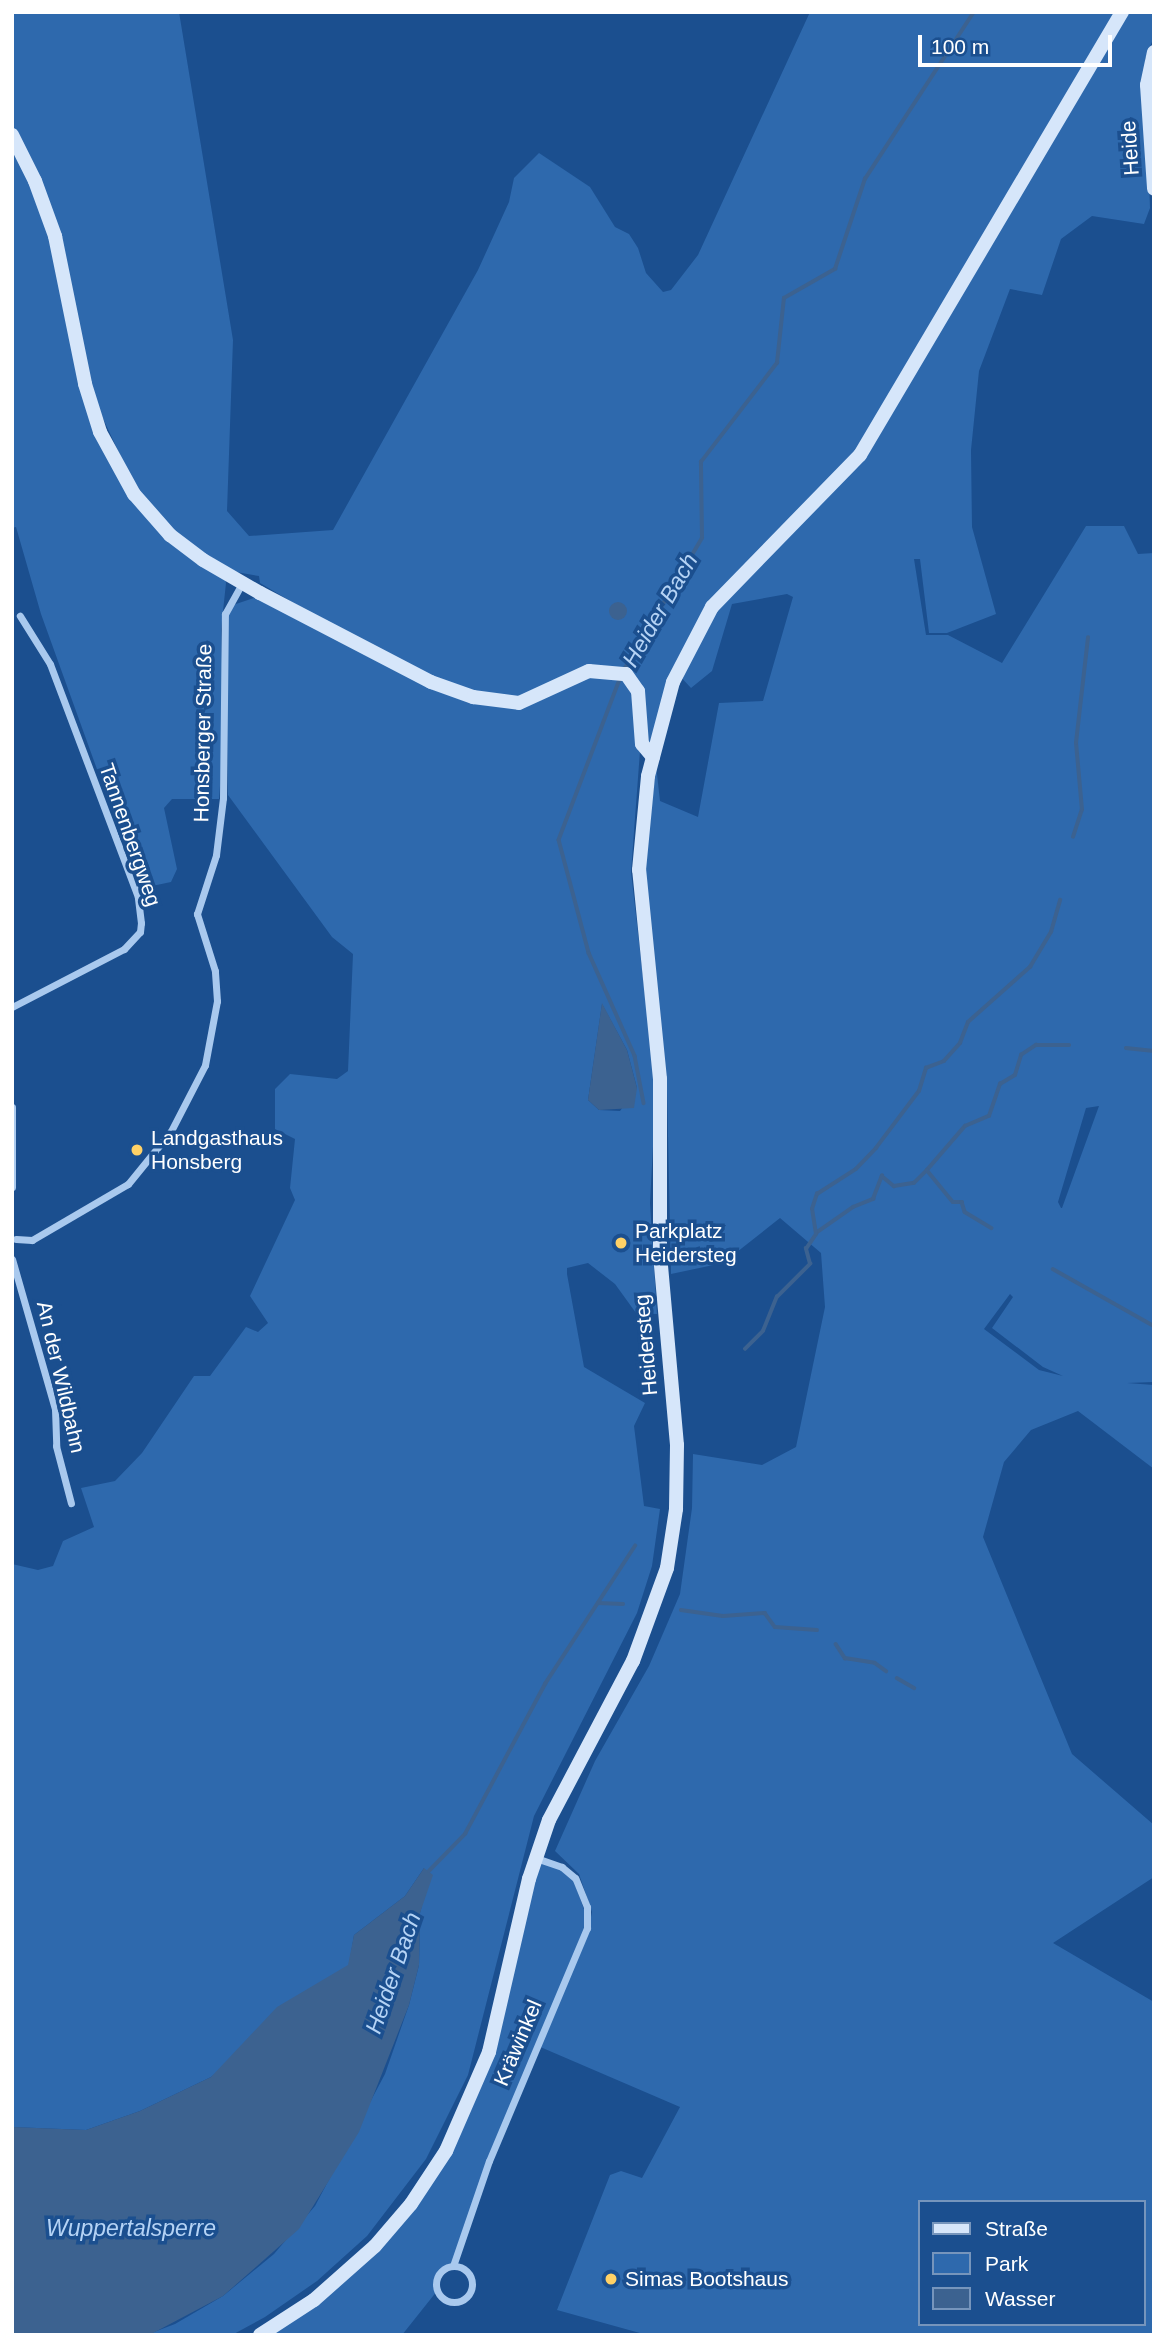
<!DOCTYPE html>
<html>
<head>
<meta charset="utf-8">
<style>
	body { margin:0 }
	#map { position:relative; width:1166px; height:2347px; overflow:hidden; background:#1b4f8f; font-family:Helvetica,sans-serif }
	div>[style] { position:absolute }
	.green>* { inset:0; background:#2e69ad }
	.water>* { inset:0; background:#3c6290 }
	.round { border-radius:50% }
	.stream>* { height:3.5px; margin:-1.75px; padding:0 1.75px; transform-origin:1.75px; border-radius:1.75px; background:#3c6290 }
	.minor>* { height:7px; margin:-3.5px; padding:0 3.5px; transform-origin:3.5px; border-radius:3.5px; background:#a9c9ee }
	.minor>.ring { margin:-3.5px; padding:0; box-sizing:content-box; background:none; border:7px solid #a9c9ee; border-radius:50% }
	.secondary>* { height:14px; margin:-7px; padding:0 7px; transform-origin:7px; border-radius:7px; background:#d6e6fa }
	.dots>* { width:19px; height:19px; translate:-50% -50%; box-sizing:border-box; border:4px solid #1b4f8f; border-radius:50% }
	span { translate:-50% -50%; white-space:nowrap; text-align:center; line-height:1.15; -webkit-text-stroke:7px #1b4f8f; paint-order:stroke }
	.street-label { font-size:21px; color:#fff }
	.poi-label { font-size:21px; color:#fff }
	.left { translate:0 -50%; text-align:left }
	.water-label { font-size:23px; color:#b5d3f5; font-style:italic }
	.frame { position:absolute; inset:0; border:14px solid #fff; pointer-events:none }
	.legend { position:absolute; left:918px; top:2200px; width:228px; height:126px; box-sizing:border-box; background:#1b4f8f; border:2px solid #7695bc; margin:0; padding:9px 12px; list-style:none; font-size:21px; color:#fff }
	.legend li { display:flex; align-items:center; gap:14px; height:35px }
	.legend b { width:35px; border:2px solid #7695bc }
	.scale { position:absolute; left:918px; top:35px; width:194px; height:32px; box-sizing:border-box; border:4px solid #fff; border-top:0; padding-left:9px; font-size:21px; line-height:24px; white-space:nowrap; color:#fff; -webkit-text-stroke:5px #1b4f8f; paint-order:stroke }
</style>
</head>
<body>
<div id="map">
	<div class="green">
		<div style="clip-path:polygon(evenodd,12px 12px,179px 12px,233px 340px,227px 511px,249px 536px,333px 530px,478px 270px,509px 202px,514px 178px,539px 153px,590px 187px,615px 227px,629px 234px,638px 248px,646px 273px,663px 292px,671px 290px,698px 255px,810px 12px,1154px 12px,1154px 37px,1145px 59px,1150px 208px,1144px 224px,1092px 216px,1061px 239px,1042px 295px,1010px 289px,979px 371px,971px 450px,972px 527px,996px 614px,947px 633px,929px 633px,920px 559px,914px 559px,926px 635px,948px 635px,1002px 663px,1086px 526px,1124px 526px,1138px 554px,1154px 553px,1154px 1382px,1127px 1383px,1154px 1385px,1154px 1469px,1078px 1411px,1031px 1430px,1004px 1462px,983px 1537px,1072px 1754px,1154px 1825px,1154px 1877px,1053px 1943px,1154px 2002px,1154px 2335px,647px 2335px,557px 2310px,610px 2175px,621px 2171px,642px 2178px,680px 2107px,538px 2046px,587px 1937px,592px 1912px,579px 1874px,555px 1851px,595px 1761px,649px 1666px,680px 1594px,692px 1508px,693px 1454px,762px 1465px,796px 1447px,825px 1307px,821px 1253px,780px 1218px,723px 1263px,671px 1274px,667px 1089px,645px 870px,656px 765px,660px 801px,698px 817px,719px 703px,763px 701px,793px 597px,787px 594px,732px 604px,712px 671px,691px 688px,678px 674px,658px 732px,645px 750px,638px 691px,607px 669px,531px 700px,473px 697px,324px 621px,260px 583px,259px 576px,236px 572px,186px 542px,150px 506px,127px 470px,87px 384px,68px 285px,12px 131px,12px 12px,1099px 1106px,1062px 1208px,1061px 1208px,1058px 1202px,1086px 1108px,1099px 1106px,12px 12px,1010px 1294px,1013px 1297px,992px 1328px,1043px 1367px,1063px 1376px,1039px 1370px,984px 1329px,1010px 1294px,12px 12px,919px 2202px,1143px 2202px,1143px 2324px,919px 2324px,919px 2202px)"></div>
		<div style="clip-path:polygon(12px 138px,53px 236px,83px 384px,133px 494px,224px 574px,226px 583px,221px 630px,224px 734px,219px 799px,172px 799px,164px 808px,177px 869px,171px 882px,152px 886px,143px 882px,129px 858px,41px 614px,16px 527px,12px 528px)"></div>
		<div style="clip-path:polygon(evenodd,260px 596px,493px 705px,600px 672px,630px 683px,640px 751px,631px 872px,656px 1090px,650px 1203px,657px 1314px,636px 1313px,615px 1284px,588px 1263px,567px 1268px,567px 1274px,584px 1367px,645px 1403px,634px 1426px,644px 1506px,660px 1509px,652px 1566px,637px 1613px,534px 1816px,468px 2075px,426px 2159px,367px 2236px,317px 2281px,265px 2317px,232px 2335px,146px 2335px,175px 2324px,223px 2296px,274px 2254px,315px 2206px,385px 2074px,409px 2005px,419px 1965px,420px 1913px,426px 1889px,424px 1868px,405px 1896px,354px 1935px,349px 1965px,211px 2077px,140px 2111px,86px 2130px,12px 2127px,12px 1564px,38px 1570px,53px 1566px,63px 1541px,94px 1527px,81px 1488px,115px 1481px,142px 1453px,194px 1376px,210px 1376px,246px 1327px,258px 1332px,268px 1323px,250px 1296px,295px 1200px,290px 1188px,295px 1139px,275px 1129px,275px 1089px,290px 1074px,337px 1079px,348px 1071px,353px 954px,332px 937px,228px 795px,226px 618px,233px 605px,260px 596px,602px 1004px,627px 1050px,637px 1088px,620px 1111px,599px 1110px,588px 1100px,602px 1004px)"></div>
		<div style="clip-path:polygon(536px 1858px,571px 1874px,588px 1920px,518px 2088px,453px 2266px,439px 2273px,437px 2291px,402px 2335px,260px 2335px,375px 2246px,469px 2104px)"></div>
	</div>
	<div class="water">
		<div class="round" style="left:609px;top:602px;width:18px;height:18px"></div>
		<div style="clip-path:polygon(602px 1003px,627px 1050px,637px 1088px,634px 1108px,599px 1110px,588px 1100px)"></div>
		<div style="clip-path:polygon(424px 1868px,433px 1875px,420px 1913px,419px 1965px,409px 2005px,359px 2132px,299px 2229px,223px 2296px,153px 2333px,12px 2335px,12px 2127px,86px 2130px,140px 2111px,211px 2077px,277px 2007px,348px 1965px,354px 1935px,405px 1896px)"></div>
	</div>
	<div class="stream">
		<div style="left:624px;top:670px;width:153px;rotate:-59.4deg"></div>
		<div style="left:702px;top:538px;width:76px;rotate:-90.8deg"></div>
		<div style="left:701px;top:462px;width:125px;rotate:-52.5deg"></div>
		<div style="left:777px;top:363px;width:65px;rotate:-83.9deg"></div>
		<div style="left:784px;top:298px;width:59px;rotate:-29.6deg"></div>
		<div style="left:835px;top:269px;width:95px;rotate:-71.6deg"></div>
		<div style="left:865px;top:179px;width:199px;rotate:-56.9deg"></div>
		<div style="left:621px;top:677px;width:174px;rotate:110.8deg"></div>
		<div style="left:559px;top:840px;width:117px;rotate:75.1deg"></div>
		<div style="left:589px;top:953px;width:113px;rotate:65.9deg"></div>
		<div style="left:635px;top:1056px;width:48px;rotate:79.2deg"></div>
		<div style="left:1073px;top:837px;width:28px;rotate:-72deg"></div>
		<div style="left:1082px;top:810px;width:67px;rotate:-95.1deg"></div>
		<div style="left:1076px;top:743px;width:106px;rotate:-83.5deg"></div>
		<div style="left:1126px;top:1048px;width:28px;rotate:6deg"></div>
		<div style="left:927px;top:1170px;width:58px;rotate:-49.2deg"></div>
		<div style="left:965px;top:1126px;width:26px;rotate:-23deg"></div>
		<div style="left:989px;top:1116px;width:34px;rotate:-71deg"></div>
		<div style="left:1000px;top:1084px;width:17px;rotate:-31deg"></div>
		<div style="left:1015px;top:1075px;width:21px;rotate:-73deg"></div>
		<div style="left:1021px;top:1055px;width:18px;rotate:-34deg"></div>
		<div style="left:1036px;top:1045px;width:33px"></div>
		<div style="left:816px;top:1233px;width:45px;rotate:-35.1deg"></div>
		<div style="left:853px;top:1207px;width:22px;rotate:-22deg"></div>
		<div style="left:873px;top:1199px;width:25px;rotate:-69deg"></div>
		<div style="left:882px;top:1176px;width:16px;rotate:40deg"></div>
		<div style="left:894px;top:1186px;width:20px;rotate:-9deg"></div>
		<div style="left:914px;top:1183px;width:18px;rotate:-45deg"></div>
		<div style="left:927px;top:1170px;width:41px;rotate:50.9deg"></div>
		<div style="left:953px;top:1202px;width:9px"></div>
		<div style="left:962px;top:1202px;width:10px;rotate:73deg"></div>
		<div style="left:965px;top:1212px;width:31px;rotate:31deg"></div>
		<div style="left:1053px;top:1269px;width:116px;rotate:29.4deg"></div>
		<div style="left:745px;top:1349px;width:25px;rotate:-45deg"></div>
		<div style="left:763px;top:1331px;width:37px;rotate:-68deg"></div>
		<div style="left:777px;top:1297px;width:47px;rotate:-45deg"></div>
		<div style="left:810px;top:1264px;width:16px;rotate:-105deg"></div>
		<div style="left:806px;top:1249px;width:18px;rotate:-56deg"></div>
		<div style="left:816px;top:1234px;width:25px;rotate:-99deg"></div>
		<div style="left:812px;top:1209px;width:16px;rotate:-72deg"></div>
		<div style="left:817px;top:1194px;width:46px;rotate:-32.7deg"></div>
		<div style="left:856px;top:1169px;width:29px;rotate:-46deg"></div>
		<div style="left:876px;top:1148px;width:71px;rotate:-53deg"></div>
		<div style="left:919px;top:1091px;width:24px;rotate:-73deg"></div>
		<div style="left:926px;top:1068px;width:19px;rotate:-21deg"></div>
		<div style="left:944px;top:1061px;width:24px;rotate:-48deg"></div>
		<div style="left:960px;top:1043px;width:22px;rotate:-69deg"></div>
		<div style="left:968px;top:1022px;width:83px;rotate:-41.6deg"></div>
		<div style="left:1030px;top:967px;width:41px;rotate:-59deg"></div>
		<div style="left:1051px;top:932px;width:33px;rotate:-74deg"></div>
		<div style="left:598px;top:1603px;width:25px;rotate:2deg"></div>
		<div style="left:681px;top:1610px;width:42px;rotate:8.1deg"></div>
		<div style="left:723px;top:1616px;width:42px;rotate:-4.1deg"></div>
		<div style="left:765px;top:1613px;width:17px;rotate:54deg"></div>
		<div style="left:775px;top:1627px;width:42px;rotate:4.1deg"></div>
		<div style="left:836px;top:1644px;width:17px;rotate:57deg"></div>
		<div style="left:845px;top:1658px;width:30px;rotate:9deg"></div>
		<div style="left:875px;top:1663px;width:14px;rotate:36deg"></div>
		<div style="left:897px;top:1678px;width:20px;rotate:30deg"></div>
		<div style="left:429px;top:1871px;width:52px;rotate:-45.8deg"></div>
		<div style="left:465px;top:1834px;width:170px;rotate:-61.9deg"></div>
		<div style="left:545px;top:1684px;width:165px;rotate:-56.9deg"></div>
	</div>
	<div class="minor">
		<div style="left:12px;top:1007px;width:126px;rotate:-27.4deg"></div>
		<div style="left:124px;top:949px;width:23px;rotate:-47deg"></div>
		<div style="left:140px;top:932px;width:9px;rotate:-84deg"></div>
		<div style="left:141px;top:923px;width:26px;rotate:-97deg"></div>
		<div style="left:138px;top:897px;width:249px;rotate:-110.7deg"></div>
		<div style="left:50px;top:664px;width:57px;rotate:-122deg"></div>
		<div style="left:12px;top:1107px;width:80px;rotate:90deg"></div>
		<div style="left:16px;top:1239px;width:16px;rotate:4deg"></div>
		<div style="left:32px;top:1240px;width:111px;rotate:-30.3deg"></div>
		<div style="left:128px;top:1184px;width:68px;rotate:-50.9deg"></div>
		<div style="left:171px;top:1131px;width:74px;rotate:-62.7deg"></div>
		<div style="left:205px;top:1065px;width:65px;rotate:-79.4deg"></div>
		<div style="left:217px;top:1001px;width:30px;rotate:-94deg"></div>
		<div style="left:215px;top:971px;width:60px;rotate:-107.5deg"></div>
		<div style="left:197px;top:914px;width:62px;rotate:-72.1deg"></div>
		<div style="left:216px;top:855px;width:57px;rotate:-83deg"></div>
		<div style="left:223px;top:798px;width:184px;rotate:-89.4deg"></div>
		<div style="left:225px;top:614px;width:35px;rotate:-61deg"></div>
		<div style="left:12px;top:1259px;width:156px;rotate:74deg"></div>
		<div style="left:55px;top:1409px;width:37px;rotate:88deg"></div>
		<div style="left:56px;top:1446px;width:59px;rotate:75.3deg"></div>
		<div class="ring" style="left:436px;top:2266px;width:29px;height:29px"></div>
		<div style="left:453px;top:2266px;width:111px;rotate:-71.1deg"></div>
		<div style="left:489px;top:2161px;width:253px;rotate:-67.2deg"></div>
		<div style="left:587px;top:1928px;width:21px;rotate:-90deg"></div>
		<div style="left:587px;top:1907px;width:31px;rotate:-112deg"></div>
		<div style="left:575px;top:1878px;width:17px;rotate:-140deg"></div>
		<div style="left:562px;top:1867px;width:28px;rotate:-161deg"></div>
	</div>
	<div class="secondary">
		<div style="left:1154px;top:52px;width:34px;rotate:102deg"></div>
		<div style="left:1147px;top:85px;width:104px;rotate:86.1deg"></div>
		<div style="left:12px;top:135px;width:51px;rotate:63.4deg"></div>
		<div style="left:35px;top:181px;width:59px;rotate:70deg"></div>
		<div style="left:55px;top:236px;width:151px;rotate:78.5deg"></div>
		<div style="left:85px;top:384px;width:50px;rotate:72.6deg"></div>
		<div style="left:100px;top:432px;width:71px;rotate:61.3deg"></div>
		<div style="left:134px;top:494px;width:55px;rotate:48.7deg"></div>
		<div style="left:170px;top:535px;width:41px;rotate:37.1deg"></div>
		<div style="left:203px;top:560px;width:66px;rotate:30.1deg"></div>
		<div style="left:260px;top:593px;width:193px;rotate:27.5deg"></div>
		<div style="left:431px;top:682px;width:45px;rotate:19.7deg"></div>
		<div style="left:473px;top:697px;width:46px;rotate:7.4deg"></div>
		<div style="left:519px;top:703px;width:77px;rotate:-24.6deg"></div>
		<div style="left:589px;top:671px;width:37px;rotate:5deg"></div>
		<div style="left:626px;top:674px;width:21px;rotate:55deg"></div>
		<div style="left:638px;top:691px;width:53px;rotate:85.7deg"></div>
		<div style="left:642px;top:744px;width:17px;rotate:50deg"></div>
		<div style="left:260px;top:2335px;width:64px;rotate:-32.9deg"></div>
		<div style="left:314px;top:2300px;width:81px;rotate:-41.5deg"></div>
		<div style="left:375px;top:2246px;width:55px;rotate:-49.4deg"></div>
		<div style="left:411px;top:2204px;width:64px;rotate:-56.6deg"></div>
		<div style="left:446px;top:2151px;width:108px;rotate:-66.5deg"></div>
		<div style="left:489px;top:2052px;width:178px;rotate:-77deg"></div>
		<div style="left:529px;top:1879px;width:62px;rotate:-71.3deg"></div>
		<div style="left:549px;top:1820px;width:180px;rotate:-62.2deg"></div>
		<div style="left:633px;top:1661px;width:99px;rotate:-69.9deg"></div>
		<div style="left:667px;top:1568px;width:60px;rotate:-81.3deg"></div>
		<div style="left:676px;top:1509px;width:64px;rotate:-89.1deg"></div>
		<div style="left:677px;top:1445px;width:191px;rotate:-95.1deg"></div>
		<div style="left:660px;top:1255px;width:176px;rotate:-90deg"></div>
		<div style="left:660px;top:1079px;width:210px;rotate:-95.7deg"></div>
		<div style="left:639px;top:870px;width:94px;rotate:-84.5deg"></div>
		<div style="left:648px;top:776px;width:97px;rotate:-75.1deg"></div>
		<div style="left:673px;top:682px;width:85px;rotate:-62.5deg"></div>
		<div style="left:712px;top:607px;width:212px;rotate:-45.8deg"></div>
		<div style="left:860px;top:455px;width:515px;rotate:-59.4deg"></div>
	</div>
	<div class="dots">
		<div style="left:137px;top:1150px;background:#ffd166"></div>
		<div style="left:621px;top:1243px;background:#ffd166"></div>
		<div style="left:611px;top:2279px;background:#ffd166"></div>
	</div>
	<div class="street-label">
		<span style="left:1130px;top:148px;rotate:-94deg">Heide</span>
		<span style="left:203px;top:733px;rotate:-89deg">Honsberger Straße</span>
		<span style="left:130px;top:835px;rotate:71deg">Tannenbergweg</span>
		<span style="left:646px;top:1345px;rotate:-95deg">Heidersteg</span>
		<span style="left:61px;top:1377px;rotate:77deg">An der Wildbahn</span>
		<span style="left:518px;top:2043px;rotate:-67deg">Kräwinkel</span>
	</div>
	<div class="poi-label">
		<span class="left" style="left:151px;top:1150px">Landgasthaus<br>Honsberg</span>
		<span class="left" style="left:635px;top:1243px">Parkplatz<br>Heidersteg</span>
		<span class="left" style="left:625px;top:2279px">Simas Bootshaus</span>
	</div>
	<div class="water-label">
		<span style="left:660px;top:610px;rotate:-60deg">Heider Bach</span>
		<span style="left:393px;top:1973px;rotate:-71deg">Heider Bach</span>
		<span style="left:131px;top:2228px">Wuppertalsperre</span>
	</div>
	<div class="frame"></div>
	<ul class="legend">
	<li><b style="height:9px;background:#d6e6fa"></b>Straße</li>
	<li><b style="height:19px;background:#2e69ad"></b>Park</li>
	<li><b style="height:19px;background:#3c6290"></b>Wasser</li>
	</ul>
	<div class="scale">100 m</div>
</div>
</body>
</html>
